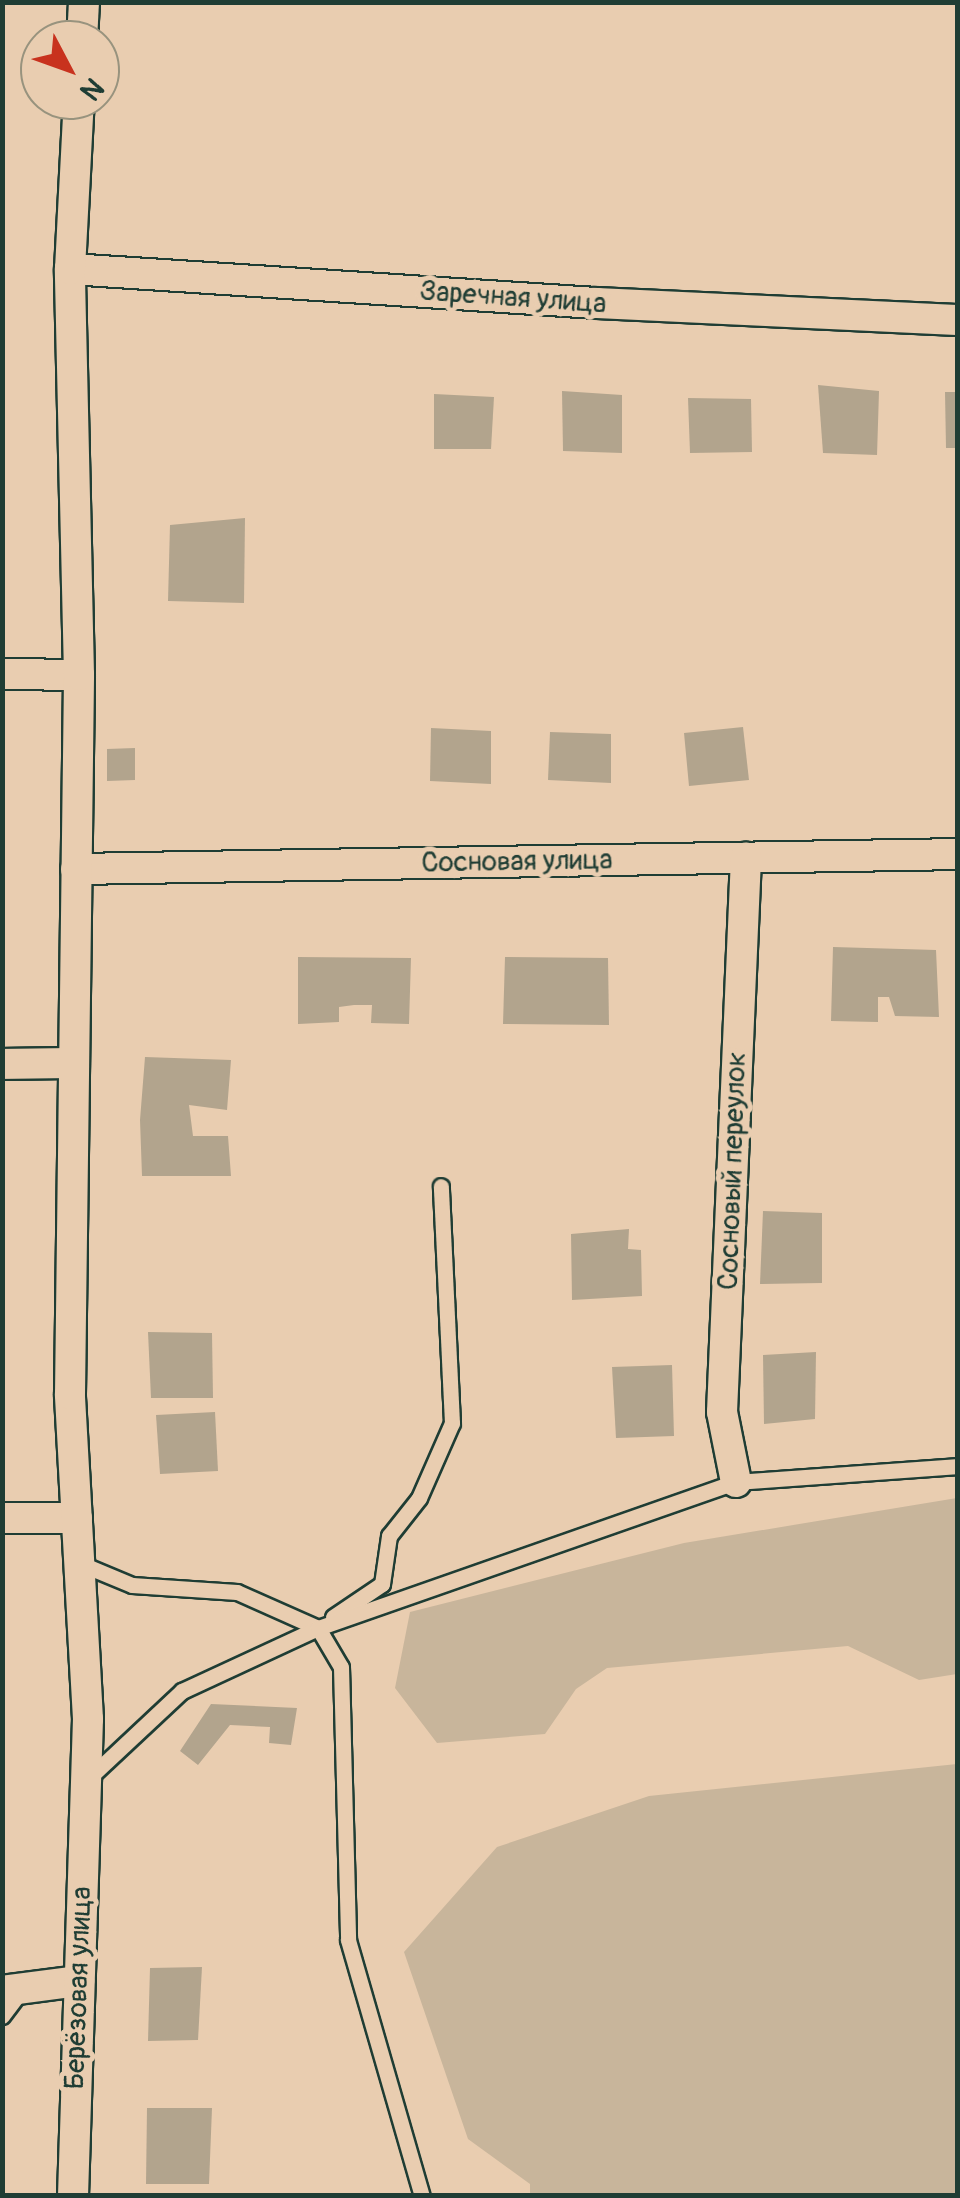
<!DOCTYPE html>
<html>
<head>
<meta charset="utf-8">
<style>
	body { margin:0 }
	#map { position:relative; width:960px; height:2198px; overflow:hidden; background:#e9cdb0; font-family:Pangolin,sans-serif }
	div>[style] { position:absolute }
	.green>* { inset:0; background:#c8b59b }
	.building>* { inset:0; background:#b2a48d }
	.roads { filter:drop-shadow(2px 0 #1f3d34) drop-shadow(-2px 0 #1f3d34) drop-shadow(0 2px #1f3d34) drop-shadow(0 -2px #1f3d34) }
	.service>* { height:15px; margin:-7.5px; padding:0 7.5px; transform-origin:7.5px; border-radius:7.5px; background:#e9cdb0 }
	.minor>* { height:30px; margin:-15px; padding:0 15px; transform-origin:15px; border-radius:15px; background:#e9cdb0 }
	span { translate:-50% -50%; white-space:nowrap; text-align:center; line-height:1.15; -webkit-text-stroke:10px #e9cdb0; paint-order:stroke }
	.street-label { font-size:28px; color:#1f3d34 }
	.frame { position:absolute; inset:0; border:5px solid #1f3d34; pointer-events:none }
	.north { position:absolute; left:20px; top:20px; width:100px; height:100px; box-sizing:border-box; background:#e9cdb0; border:2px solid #98937e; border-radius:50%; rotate:131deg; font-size:28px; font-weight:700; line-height:40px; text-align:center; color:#1f3d34 }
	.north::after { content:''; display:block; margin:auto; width:35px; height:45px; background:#c8321e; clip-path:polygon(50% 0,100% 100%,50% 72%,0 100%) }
</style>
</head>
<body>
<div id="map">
	<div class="green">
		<div style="clip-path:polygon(957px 1498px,957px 1674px,919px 1680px,848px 1646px,607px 1668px,576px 1689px,545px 1734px,437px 1743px,395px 1688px,410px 1612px,684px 1543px)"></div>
		<div style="clip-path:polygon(957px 1764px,957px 2195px,530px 2195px,530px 2184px,468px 2139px,404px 1952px,497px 1847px,649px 1796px)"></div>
	</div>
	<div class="building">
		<div style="clip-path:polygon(818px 385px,879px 391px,877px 455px,823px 453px)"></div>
		<div style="clip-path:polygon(562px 391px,622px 395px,622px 453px,563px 451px)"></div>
		<div style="clip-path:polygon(945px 392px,958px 392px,958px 448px,946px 448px)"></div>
		<div style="clip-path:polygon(434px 394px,494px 397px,491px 449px,434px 449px)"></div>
		<div style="clip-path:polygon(688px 398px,751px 399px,752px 452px,690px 453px)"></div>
		<div style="clip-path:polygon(245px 518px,244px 603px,168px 601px,170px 525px)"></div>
		<div style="clip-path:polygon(743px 727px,749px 780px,689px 786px,684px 733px)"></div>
		<div style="clip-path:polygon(431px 728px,491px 731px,491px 784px,430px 781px)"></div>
		<div style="clip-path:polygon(550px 732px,611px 734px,611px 783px,548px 780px)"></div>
		<div style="clip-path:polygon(135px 748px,135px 780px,107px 781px,107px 749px)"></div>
		<div style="clip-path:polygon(833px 947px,936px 950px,939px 1017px,895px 1016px,889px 997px,878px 997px,878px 1022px,831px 1021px)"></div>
		<div style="clip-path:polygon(298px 957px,411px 958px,409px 1024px,371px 1023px,372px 1005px,354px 1005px,339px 1007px,339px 1022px,298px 1024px)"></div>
		<div style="clip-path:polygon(505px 957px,608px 958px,609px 1025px,503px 1024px)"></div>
		<div style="clip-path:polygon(145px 1057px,231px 1060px,227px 1110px,189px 1105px,193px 1136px,228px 1136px,231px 1176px,142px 1176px,140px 1120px)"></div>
		<div style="clip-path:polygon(763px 1211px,822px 1213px,822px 1283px,760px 1284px)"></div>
		<div style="clip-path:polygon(629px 1229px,628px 1249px,641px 1250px,642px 1296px,572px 1300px,571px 1234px)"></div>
		<div style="clip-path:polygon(148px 1332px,212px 1333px,213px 1398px,151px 1398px)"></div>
		<div style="clip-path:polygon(816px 1352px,815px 1419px,764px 1424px,763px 1355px)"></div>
		<div style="clip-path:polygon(672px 1365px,674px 1436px,616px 1438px,612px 1367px)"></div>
		<div style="clip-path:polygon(215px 1412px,218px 1471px,160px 1474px,156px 1415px)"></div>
		<div style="clip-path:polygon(211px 1704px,297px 1708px,291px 1745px,269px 1743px,270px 1727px,230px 1725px,198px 1765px,180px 1751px)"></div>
		<div style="clip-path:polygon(202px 1967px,198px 2040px,148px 2041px,150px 1968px)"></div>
		<div style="clip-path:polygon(147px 2108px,212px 2108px,209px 2184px,146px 2184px)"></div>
	</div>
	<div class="roads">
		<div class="service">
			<div style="left:79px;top:1563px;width:57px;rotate:22.5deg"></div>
			<div style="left:132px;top:1585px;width:105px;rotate:3.8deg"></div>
			<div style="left:237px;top:1592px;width:89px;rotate:24deg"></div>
			<div style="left:318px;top:1628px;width:45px;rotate:59.5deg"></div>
			<div style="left:341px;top:1667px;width:273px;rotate:88.5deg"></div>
			<div style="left:348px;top:1940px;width:266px;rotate:73.9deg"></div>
			<div style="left:333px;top:1617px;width:59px;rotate:-34deg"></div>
			<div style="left:382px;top:1584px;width:49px;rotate:-81.7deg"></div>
			<div style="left:389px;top:1536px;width:48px;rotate:-51.7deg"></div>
			<div style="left:419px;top:1498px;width:82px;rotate:-66.3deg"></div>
			<div style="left:452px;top:1423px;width:237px;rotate:-92.7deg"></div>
			<div style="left:90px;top:1777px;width:126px;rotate:-43.1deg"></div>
			<div style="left:182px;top:1691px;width:150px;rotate:-24.9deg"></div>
			<div style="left:318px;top:1628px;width:443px;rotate:-19.3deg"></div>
			<div style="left:736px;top:1482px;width:223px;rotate:-4.1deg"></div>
			<div style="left:2px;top:2016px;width:30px;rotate:-53deg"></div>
		</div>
		<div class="minor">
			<div style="left:82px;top:40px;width:38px;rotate:-87deg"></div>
			<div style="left:70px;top:269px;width:527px;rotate:3.7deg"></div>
			<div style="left:596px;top:303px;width:362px;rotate:2.7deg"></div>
			<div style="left:2px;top:674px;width:77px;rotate:0.7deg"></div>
			<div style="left:76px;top:869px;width:882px;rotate:-0.97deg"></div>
			<div style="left:2px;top:1064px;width:72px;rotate:-0.8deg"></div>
			<div style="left:736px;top:1482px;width:71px;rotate:-101.3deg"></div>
			<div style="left:722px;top:1412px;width:555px;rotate:-87.52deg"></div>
			<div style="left:2px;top:1518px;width:75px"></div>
			<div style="left:2px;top:1991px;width:78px;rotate:-7.4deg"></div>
			<div style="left:73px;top:2196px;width:477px;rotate:-88.2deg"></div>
			<div style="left:88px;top:1719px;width:325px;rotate:-93.2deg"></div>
			<div style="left:70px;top:1394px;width:719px;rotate:-89.28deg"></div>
			<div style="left:79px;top:675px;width:406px;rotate:-91.3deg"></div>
			<div style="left:70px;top:269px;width:169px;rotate:-87deg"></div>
		</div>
	</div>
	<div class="street-label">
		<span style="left:513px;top:298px;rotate:4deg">Заречная улица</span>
		<span style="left:517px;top:862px;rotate:-1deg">Сосновая улица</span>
		<span style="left:733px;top:1171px;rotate:-88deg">Сосновый переулок</span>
		<span style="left:79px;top:1988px;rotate:-88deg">Берёзовая улица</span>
	</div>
	<div class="frame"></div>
	<div class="north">N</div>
</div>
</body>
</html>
